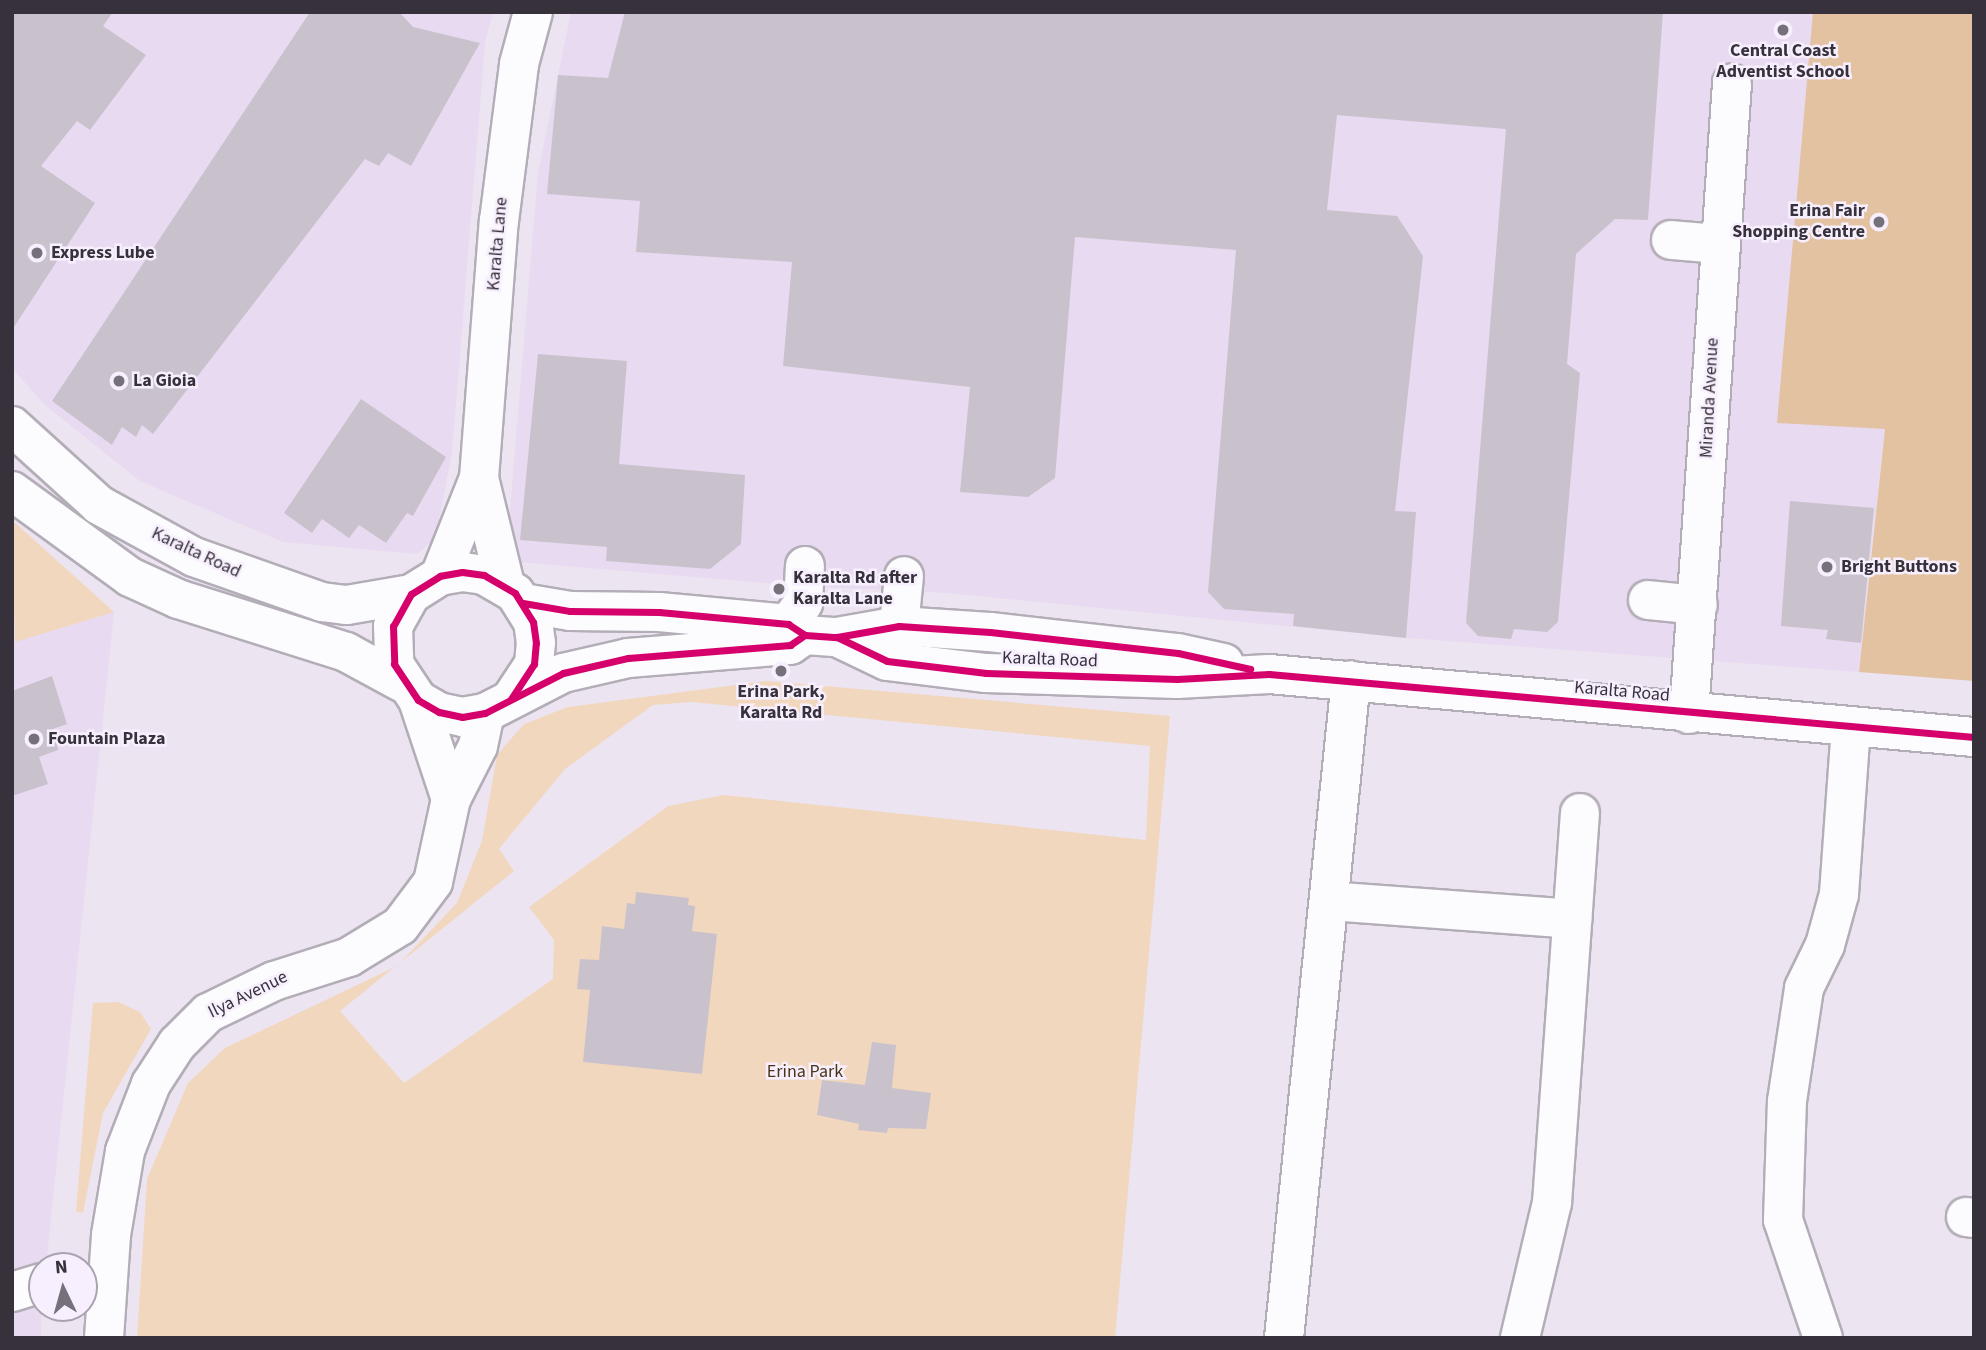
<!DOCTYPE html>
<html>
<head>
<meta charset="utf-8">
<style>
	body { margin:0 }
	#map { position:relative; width:1986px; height:1350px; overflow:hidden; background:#ece4f1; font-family:"Source Sans 3",sans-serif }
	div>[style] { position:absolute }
	.built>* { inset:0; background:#e8daf0 }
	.green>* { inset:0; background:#f2d7bf }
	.forest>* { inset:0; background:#e3c2a1 }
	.building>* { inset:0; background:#c9c2cd }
	.roads { filter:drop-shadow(2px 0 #b3adb7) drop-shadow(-2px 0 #b3adb7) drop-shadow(0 2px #b3adb7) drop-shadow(0 -2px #b3adb7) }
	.minor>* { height:38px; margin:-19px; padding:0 19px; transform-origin:19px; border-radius:19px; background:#fcfbfd }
	.cycleway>* { height:7px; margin:-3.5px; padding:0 3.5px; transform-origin:3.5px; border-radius:3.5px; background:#d6006c }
	.dots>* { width:19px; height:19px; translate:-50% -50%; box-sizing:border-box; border:4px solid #f7effd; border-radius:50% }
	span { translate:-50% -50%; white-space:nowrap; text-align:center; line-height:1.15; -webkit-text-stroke:5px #f7effd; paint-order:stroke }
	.poi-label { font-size:18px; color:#36313a; font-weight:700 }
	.right { translate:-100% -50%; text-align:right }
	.left { translate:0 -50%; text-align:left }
	.street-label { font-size:18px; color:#36313a }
	.park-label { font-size:18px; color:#4b3516 }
	.frame { position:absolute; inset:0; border:14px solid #36313a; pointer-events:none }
	.north { position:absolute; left:28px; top:1252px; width:70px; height:70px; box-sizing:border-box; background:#f7effd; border:2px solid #aaa3af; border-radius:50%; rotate:355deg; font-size:19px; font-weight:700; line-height:28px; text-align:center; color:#36313a }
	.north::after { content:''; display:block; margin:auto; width:24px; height:32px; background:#76707a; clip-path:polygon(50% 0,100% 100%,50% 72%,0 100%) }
</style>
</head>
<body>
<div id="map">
	<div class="built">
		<div style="clip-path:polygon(12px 12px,493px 12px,485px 43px,452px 453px,435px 539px,417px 554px,283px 542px,140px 481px,44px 404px,12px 368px)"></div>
		<div style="clip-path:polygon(571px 12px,1974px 12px,1974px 449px,1883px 442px,1859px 672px,1408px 638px,947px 593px,787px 585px,519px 562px,507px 547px,538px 173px)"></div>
		<div style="clip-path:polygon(114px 612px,46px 1266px,42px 1266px,41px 1338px,12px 1338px,12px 633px,16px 641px)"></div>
	</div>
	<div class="green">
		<div style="clip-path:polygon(12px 520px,114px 612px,15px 642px)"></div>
		<div style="clip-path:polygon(evenodd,766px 681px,1170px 716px,1115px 1338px,137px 1338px,147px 1179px,188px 1083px,225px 1048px,397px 966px,457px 903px,482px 841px,497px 755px,524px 724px,568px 707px,766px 681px,691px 702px,1150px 746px,1146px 840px,724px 795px,668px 806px,529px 907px,554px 940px,553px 979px,404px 1083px,340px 1011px,514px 871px,499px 849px,565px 769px,653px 705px,691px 702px)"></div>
		<div style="clip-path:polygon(118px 1002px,140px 1012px,151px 1029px,103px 1113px,83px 1213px,76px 1211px,93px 1003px)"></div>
	</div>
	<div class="forest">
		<div style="clip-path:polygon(1813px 12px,1974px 12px,1974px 681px,1859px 672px,1885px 429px,1777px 423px)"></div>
	</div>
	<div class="building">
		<div style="clip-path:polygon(12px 12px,113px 12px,103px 26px,146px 55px,90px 130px,77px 121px,41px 166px,95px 203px,12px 330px)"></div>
		<div style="clip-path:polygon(310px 12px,399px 12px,413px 27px,480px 43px,411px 166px,388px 153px,379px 166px,365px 159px,153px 434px,142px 425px,136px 437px,122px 427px,112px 445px,52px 401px)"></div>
		<div style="clip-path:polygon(625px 12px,1663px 12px,1648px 220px,1615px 219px,1576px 254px,1567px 364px,1580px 373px,1558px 622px,1547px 632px,1514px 629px,1511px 639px,1478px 636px,1466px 623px,1506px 129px,1337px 115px,1327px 210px,1397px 216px,1423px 256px,1395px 511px,1416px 512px,1406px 638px,1293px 626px,1294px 614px,1224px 609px,1208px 592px,1236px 250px,1075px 237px,1055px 478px,1028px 497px,960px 492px,970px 387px,783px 366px,792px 262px,636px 252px,640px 201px,547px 194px,558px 75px,608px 78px)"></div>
		<div style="clip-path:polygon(538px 354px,627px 361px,619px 464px,745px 475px,741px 544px,710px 569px,606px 561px,607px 547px,520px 540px)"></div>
		<div style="clip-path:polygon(361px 399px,446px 457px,413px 516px,407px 513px,386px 543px,359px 525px,349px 538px,322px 519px,312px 533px,284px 513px)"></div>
		<div style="clip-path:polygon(1790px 501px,1874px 508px,1861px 643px,1826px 639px,1828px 630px,1781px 626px)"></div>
		<div style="clip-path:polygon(52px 676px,67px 724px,53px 729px,58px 750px,39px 757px,48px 784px,12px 796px,12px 691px)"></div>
		<div style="clip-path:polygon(636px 892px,689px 898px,688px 905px,695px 906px,692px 931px,717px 934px,702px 1074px,583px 1062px,590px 990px,577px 989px,580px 959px,599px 960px,602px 926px,624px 929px,627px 903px,635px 904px)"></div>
		<div style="clip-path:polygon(872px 1042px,896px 1045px,892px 1088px,931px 1093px,926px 1129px,888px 1128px,887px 1133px,858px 1130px,859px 1124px,817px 1115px,822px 1080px,865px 1085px)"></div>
	</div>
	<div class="roads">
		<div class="minor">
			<div style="left:1671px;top:240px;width:48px;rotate:4.8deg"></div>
			<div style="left:12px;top:426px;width:118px;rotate:42.2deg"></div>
			<div style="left:99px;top:505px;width:108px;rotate:28.7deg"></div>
			<div style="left:194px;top:557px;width:136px;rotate:19.4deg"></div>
			<div style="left:322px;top:602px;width:25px;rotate:7deg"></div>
			<div style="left:347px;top:605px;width:65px;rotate:-9.8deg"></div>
			<div style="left:479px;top:478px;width:110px;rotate:76.3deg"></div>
			<div style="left:12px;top:491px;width:146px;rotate:36.1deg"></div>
			<div style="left:130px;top:577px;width:53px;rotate:24.6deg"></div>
			<div style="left:178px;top:599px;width:176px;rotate:17.5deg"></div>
			<div style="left:346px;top:652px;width:63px;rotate:28.6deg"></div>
			<div style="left:440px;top:576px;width:105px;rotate:-68.3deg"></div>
			<div style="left:479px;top:478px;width:258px;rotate:-85.6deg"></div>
			<div style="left:499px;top:221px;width:158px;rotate:-82.7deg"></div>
			<div style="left:519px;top:64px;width:54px;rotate:-74.9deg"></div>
			<div style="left:1648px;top:600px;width:50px;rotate:5.7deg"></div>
			<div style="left:523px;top:603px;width:48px;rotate:9.7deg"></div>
			<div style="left:570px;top:611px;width:89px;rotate:0.6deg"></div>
			<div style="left:659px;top:612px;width:130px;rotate:5.3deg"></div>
			<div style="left:788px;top:624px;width:20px;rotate:33deg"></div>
			<div style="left:805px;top:635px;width:32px;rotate:4deg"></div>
			<div style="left:837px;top:637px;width:63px;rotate:-10.1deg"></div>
			<div style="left:899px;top:626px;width:91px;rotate:3.8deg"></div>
			<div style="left:990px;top:632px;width:189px;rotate:6.4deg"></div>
			<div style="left:1178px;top:653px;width:47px;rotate:12.3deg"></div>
			<div style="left:788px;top:624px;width:26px;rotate:-54deg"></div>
			<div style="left:803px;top:603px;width:37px;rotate:-87deg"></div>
			<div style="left:899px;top:626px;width:50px;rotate:-84.3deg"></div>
			<div style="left:837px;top:637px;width:55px;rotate:25.6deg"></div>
			<div style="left:887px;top:661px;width:100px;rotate:6.9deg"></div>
			<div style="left:986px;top:673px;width:191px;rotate:1.8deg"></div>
			<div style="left:1177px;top:679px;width:92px;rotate:-3.1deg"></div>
			<div style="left:1269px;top:674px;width:708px;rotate:5.11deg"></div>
			<div style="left:511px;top:699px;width:42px;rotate:-56.7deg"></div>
			<div style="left:534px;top:664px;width:21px;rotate:-85deg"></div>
			<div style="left:536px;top:643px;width:21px;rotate:-98deg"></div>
			<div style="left:533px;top:622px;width:34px;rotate:-122deg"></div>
			<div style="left:515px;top:593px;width:36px;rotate:-150deg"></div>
			<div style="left:484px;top:575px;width:22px;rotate:-172deg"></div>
			<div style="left:462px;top:572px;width:22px;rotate:170deg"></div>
			<div style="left:440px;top:576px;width:34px;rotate:148deg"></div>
			<div style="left:411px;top:594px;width:37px;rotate:119deg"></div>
			<div style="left:393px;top:626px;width:38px;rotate:88deg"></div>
			<div style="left:394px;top:664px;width:43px;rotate:56.3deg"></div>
			<div style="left:418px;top:700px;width:24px;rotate:30deg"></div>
			<div style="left:439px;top:712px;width:24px;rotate:12deg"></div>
			<div style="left:462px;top:717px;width:23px;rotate:-10deg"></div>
			<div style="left:485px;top:713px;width:88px;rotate:-27.1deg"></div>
			<div style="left:563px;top:673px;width:67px;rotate:-13deg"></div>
			<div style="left:628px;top:658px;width:163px;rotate:-4.6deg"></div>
			<div style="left:790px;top:645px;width:18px;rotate:-34deg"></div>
			<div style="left:418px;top:700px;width:104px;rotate:71.6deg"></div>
			<div style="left:1689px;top:714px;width:632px;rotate:-86.1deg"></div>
			<div style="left:1329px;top:901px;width:244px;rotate:4.2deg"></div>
			<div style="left:1966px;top:1217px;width:8px;rotate:7deg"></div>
			<div style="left:12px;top:1292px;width:31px;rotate:-17deg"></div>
			<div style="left:104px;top:1338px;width:103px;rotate:-86.1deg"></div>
			<div style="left:111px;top:1235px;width:85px;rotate:-80.5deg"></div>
			<div style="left:125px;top:1151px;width:72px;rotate:-68.8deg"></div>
			<div style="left:151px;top:1084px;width:48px;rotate:-57deg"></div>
			<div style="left:177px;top:1044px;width:44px;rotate:-45deg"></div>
			<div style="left:208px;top:1013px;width:73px;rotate:-25.9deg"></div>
			<div style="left:274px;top:981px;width:79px;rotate:-17.7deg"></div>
			<div style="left:349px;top:957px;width:60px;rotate:-31.3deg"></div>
			<div style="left:400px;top:926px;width:55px;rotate:-53.1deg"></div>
			<div style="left:433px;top:882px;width:85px;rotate:-77.8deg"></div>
			<div style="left:451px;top:799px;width:59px;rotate:-63deg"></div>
			<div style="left:478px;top:746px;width:34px;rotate:-78deg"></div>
			<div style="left:1284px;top:1338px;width:661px;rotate:-84.19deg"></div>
			<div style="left:1520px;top:1338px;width:139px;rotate:-76.7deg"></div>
			<div style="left:1552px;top:1203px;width:391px;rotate:-85.9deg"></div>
			<div style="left:1823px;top:1338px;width:125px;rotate:-108.7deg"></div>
			<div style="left:1783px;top:1220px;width:119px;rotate:-88.1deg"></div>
			<div style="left:1787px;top:1101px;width:114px;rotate:-81.4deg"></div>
			<div style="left:1804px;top:988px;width:48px;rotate:-64deg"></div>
			<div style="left:1825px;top:945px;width:53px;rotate:-74.6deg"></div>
			<div style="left:1839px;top:894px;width:167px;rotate:-85.9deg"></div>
		</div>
	</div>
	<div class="cycleway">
		<div style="left:523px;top:603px;width:48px;rotate:9.7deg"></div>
		<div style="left:570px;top:611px;width:89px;rotate:0.6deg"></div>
		<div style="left:659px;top:612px;width:130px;rotate:5.3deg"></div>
		<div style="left:788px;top:624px;width:20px;rotate:33deg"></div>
		<div style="left:805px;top:635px;width:32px;rotate:4deg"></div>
		<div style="left:837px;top:637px;width:63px;rotate:-10.1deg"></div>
		<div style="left:899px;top:626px;width:91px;rotate:3.8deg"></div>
		<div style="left:990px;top:632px;width:189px;rotate:6.4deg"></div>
		<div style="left:1178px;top:653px;width:74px;rotate:12.5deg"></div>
		<div style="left:837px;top:637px;width:55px;rotate:25.6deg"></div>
		<div style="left:887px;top:661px;width:100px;rotate:6.9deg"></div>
		<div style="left:986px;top:673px;width:191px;rotate:1.8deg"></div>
		<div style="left:1177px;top:679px;width:92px;rotate:-3.1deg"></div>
		<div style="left:1269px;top:674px;width:708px;rotate:5.11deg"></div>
		<div style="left:511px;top:699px;width:42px;rotate:-56.7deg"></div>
		<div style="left:534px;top:664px;width:21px;rotate:-85deg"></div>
		<div style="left:536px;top:643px;width:21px;rotate:-98deg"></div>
		<div style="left:533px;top:622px;width:34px;rotate:-122deg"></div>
		<div style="left:515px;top:593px;width:36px;rotate:-150deg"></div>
		<div style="left:484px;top:575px;width:22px;rotate:-172deg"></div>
		<div style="left:462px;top:572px;width:22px;rotate:170deg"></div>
		<div style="left:440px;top:576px;width:34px;rotate:148deg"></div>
		<div style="left:411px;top:594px;width:37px;rotate:119deg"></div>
		<div style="left:393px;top:626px;width:38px;rotate:88deg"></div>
		<div style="left:394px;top:664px;width:43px;rotate:56.3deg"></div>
		<div style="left:418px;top:700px;width:24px;rotate:30deg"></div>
		<div style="left:439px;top:712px;width:24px;rotate:12deg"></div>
		<div style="left:462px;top:717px;width:23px;rotate:-10deg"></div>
		<div style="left:485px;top:713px;width:88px;rotate:-27.1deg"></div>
		<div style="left:563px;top:673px;width:67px;rotate:-13deg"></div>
		<div style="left:628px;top:658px;width:163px;rotate:-4.6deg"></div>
		<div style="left:790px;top:645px;width:18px;rotate:-34deg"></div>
	</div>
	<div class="dots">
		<div style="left:1783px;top:30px;background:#76707a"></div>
		<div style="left:1879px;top:222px;background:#76707a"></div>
		<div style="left:37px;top:253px;background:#76707a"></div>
		<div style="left:119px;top:381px;background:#76707a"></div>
		<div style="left:1827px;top:567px;background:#76707a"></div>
		<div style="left:779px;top:589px;background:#76707a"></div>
		<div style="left:781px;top:671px;background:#76707a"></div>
		<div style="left:34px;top:739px;background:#76707a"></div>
	</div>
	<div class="poi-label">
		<span style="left:1783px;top:62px">Central Coast<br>Adventist School</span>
		<span class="right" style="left:1865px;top:222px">Erina Fair<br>Shopping Centre</span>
		<span class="left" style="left:51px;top:253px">Express Lube</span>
		<span class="left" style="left:133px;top:381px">La Gioia</span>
		<span class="left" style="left:1841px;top:567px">Bright Buttons</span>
		<span class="left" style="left:793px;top:589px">Karalta Rd after<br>Karalta Lane</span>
		<span style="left:781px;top:703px">Erina Park,<br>Karalta Rd</span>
		<span class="left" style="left:48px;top:739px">Fountain Plaza</span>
	</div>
	<div class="street-label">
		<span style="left:498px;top:244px;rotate:-85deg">Karalta Lane</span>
		<span style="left:1710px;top:398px;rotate:-87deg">Miranda Avenue</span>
		<span style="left:196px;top:553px;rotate:25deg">Karalta Road</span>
		<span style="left:1050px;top:660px;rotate:2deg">Karalta Road</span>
		<span style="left:1622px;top:692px;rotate:5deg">Karalta Road</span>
		<span style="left:248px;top:995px;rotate:-26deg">Ilya Avenue</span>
	</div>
	<div class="park-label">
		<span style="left:805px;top:1072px">Erina Park</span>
	</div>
	<div class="frame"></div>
	<div class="north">N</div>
</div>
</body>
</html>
